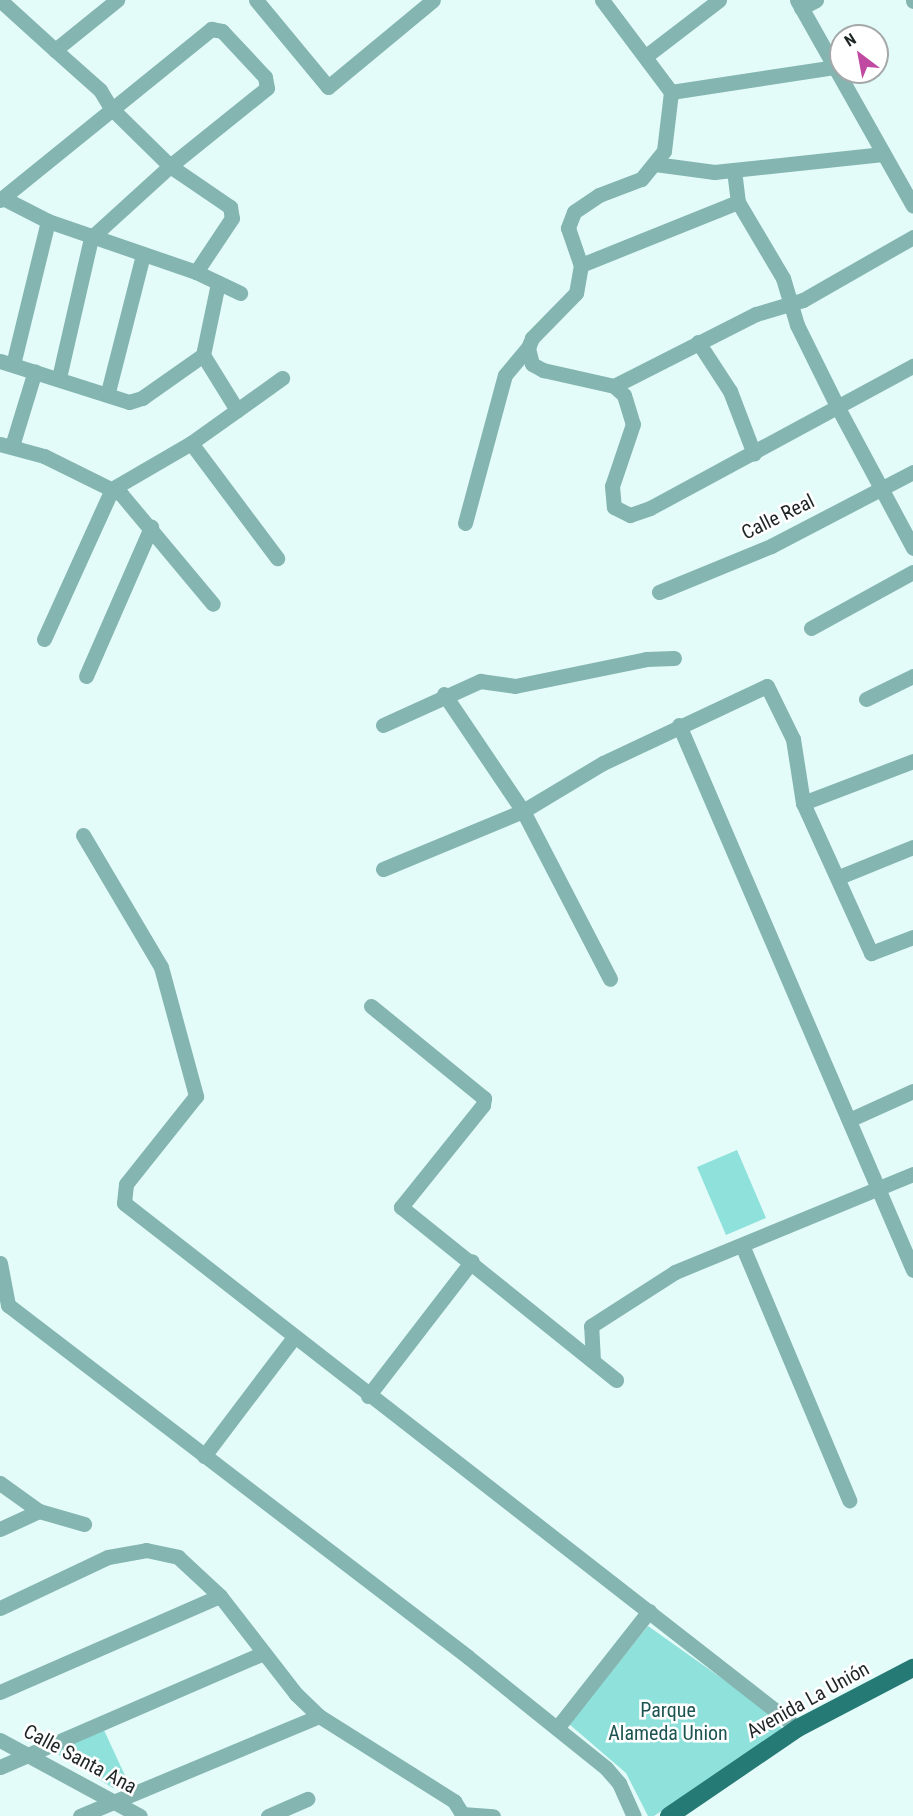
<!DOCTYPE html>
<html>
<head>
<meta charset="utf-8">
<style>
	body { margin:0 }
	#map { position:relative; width:913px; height:1816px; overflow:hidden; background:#e4fcf9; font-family:"Roboto Condensed",sans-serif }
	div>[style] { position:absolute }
	.green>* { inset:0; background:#8fe1db }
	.minor>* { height:15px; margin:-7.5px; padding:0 7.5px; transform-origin:7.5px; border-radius:7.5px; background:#84b5b1 }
	.major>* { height:18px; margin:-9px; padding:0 9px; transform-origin:9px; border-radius:9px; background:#267a75 }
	span { translate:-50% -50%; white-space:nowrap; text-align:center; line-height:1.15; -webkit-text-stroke:5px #fff; paint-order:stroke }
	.street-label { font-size:20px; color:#1e2625 }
	.park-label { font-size:20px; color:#1b5450 }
	.north { position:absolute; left:829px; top:24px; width:60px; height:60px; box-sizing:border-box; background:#fff; border:2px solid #a5a8a8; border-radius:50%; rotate:328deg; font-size:16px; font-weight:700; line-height:24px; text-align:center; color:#1e2625 }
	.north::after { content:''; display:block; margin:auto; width:21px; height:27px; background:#c04aa1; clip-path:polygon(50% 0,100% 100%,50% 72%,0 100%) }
</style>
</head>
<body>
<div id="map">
	<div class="green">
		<div style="clip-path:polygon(737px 1150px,766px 1218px,726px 1235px,697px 1167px)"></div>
		<div style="clip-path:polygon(648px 1626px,768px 1711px,783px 1730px,654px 1816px,648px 1816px,626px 1773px,569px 1724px)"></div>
		<div style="clip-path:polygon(103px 1728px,128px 1782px,113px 1788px,54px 1752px)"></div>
	</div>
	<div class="minor">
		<div style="left:0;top:0;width:74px;rotate:42.3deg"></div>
		<div style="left:55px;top:50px;width:80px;rotate:-38.9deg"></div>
		<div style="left:256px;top:0;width:113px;rotate:50.4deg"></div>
		<div style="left:328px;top:87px;width:136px;rotate:-39.6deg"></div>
		<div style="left:602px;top:0;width:115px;rotate:53.1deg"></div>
		<div style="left:671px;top:92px;width:59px;rotate:96.8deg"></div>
		<div style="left:664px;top:151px;width:36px;rotate:129deg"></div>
		<div style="left:641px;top:179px;width:45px;rotate:159.1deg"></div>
		<div style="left:599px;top:195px;width:30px;rotate:146deg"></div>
		<div style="left:574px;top:212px;width:17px;rotate:111deg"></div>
		<div style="left:568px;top:228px;width:39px;rotate:71deg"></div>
		<div style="left:581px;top:265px;width:28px;rotate:100deg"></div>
		<div style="left:576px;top:293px;width:63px;rotate:134.4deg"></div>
		<div style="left:532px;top:338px;width:11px;rotate:112deg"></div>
		<div style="left:528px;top:348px;width:16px;rotate:76deg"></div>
		<div style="left:532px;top:364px;width:13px;rotate:29deg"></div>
		<div style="left:543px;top:370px;width:73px;rotate:12.7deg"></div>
		<div style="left:614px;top:386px;width:13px;rotate:42deg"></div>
		<div style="left:624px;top:395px;width:30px;rotate:73deg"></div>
		<div style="left:633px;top:424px;width:65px;rotate:108.7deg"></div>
		<div style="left:612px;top:486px;width:21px;rotate:85deg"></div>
		<div style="left:614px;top:507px;width:18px;rotate:27deg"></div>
		<div style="left:630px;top:515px;width:21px;rotate:-19deg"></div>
		<div style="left:650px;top:508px;width:299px;rotate:-28.4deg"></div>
		<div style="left:797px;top:0;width:236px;rotate:60.6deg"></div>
		<div style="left:913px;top:0;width:1px;rotate:90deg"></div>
		<div style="left:801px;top:8px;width:17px;rotate:-28deg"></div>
		<div style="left:55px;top:50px;width:60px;rotate:41.6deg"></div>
		<div style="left:100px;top:90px;width:21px;rotate:59deg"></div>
		<div style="left:111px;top:108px;width:83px;rotate:44.5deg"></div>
		<div style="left:170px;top:166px;width:73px;rotate:34.3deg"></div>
		<div style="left:230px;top:207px;width:11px;rotate:80deg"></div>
		<div style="left:232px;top:218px;width:65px;rotate:123.7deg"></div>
		<div style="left:646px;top:56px;width:92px;rotate:-37.5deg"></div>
		<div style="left:671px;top:92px;width:165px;rotate:-8.7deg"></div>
		<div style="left:655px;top:164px;width:60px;rotate:7.7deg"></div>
		<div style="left:714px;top:172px;width:170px;rotate:-6.1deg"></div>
		<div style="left:734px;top:170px;width:32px;rotate:83deg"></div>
		<div style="left:738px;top:202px;width:88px;rotate:59.4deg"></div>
		<div style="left:783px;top:278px;width:49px;rotate:73.4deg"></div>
		<div style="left:797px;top:325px;width:90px;rotate:63.7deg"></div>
		<div style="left:837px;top:406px;width:161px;rotate:61.8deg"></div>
		<div style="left:3px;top:198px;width:51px;rotate:27.1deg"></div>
		<div style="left:48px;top:221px;width:148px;rotate:103.7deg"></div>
		<div style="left:0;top:200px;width:272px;rotate:-39deg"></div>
		<div style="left:211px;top:29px;width:11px;rotate:10deg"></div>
		<div style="left:222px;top:31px;width:63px;rotate:46.9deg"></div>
		<div style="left:265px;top:77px;width:11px;rotate:80deg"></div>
		<div style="left:267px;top:88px;width:124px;rotate:141.2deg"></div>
		<div style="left:170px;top:166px;width:107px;rotate:137.7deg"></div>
		<div style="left:91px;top:238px;width:144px;rotate:102.9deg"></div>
		<div style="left:48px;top:221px;width:157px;rotate:19deg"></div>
		<div style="left:196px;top:272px;width:49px;rotate:25.5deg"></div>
		<div style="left:581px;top:265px;width:169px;rotate:-21.9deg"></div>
		<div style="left:698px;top:342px;width:59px;rotate:56.9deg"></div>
		<div style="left:730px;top:391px;width:67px;rotate:69.1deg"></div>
		<div style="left:203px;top:355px;width:65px;rotate:58.3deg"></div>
		<div style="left:0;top:361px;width:135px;rotate:17.6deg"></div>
		<div style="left:129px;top:402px;width:14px;rotate:-17deg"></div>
		<div style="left:142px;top:398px;width:75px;rotate:-35.2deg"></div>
		<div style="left:203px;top:355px;width:74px;rotate:-78.2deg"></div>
		<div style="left:614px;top:386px;width:159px;rotate:-26.9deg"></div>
		<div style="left:756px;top:314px;width:49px;rotate:-16.6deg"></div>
		<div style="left:803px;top:300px;width:127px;rotate:-29.8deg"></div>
		<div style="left:108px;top:392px;width:141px;rotate:-75.7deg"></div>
		<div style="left:191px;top:443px;width:144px;rotate:53.2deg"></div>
		<div style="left:0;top:444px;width:46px;rotate:15.3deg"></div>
		<div style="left:44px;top:456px;width:86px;rotate:26.3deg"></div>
		<div style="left:121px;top:494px;width:143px;rotate:50.1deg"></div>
		<div style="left:12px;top:446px;width:78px;rotate:-73deg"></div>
		<div style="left:465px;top:523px;width:153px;rotate:-74.9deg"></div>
		<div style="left:505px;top:375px;width:35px;rotate:-50deg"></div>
		<div style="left:659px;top:592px;width:121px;rotate:-22.3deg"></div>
		<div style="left:771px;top:546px;width:160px;rotate:-27.5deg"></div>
		<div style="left:811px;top:628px;width:116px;rotate:-28.8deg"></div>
		<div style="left:44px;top:639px;width:165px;rotate:-65.6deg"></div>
		<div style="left:112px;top:489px;width:91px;rotate:-30.2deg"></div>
		<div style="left:191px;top:443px;width:112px;rotate:-35.5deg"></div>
		<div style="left:86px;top:676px;width:163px;rotate:-66.4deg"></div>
		<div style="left:444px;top:694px;width:141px;rotate:56deg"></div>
		<div style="left:523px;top:811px;width:189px;rotate:62.6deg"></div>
		<div style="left:866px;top:699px;width:52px;rotate:-26.1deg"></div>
		<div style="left:383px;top:725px;width:107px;rotate:-24.4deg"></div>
		<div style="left:480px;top:681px;width:35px;rotate:8deg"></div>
		<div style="left:515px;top:686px;width:134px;rotate:-11.6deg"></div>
		<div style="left:646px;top:659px;width:28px;rotate:-2deg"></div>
		<div style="left:679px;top:725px;width:593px;rotate:66.76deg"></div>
		<div style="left:803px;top:803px;width:118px;rotate:-20.9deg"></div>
		<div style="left:83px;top:835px;width:153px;rotate:59.4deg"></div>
		<div style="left:161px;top:967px;width:134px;rotate:74.8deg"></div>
		<div style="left:196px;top:1096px;width:112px;rotate:128.5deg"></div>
		<div style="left:126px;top:1184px;width:19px;rotate:96deg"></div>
		<div style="left:124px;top:1203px;width:854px;rotate:37.92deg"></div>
		<div style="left:383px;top:869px;width:152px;rotate:-22.5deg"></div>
		<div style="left:523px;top:811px;width:93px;rotate:-31deg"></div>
		<div style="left:603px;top:763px;width:181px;rotate:-25.2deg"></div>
		<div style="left:767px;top:686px;width:59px;rotate:63.9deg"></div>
		<div style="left:793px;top:739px;width:65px;rotate:81.1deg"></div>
		<div style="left:803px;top:803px;width:165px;rotate:65.6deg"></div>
		<div style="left:871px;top:953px;width:45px;rotate:-20.9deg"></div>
		<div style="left:839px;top:877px;width:80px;rotate:-22.1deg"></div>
		<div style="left:371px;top:1006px;width:146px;rotate:39.2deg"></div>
		<div style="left:484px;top:1098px;width:7px;rotate:98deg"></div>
		<div style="left:483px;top:1105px;width:131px;rotate:128.8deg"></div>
		<div style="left:401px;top:1207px;width:276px;rotate:38.8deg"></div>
		<div style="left:849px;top:1120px;width:70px;rotate:-24.4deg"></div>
		<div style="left:742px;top:1245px;width:277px;rotate:67.2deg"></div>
		<div style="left:0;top:1263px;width:43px;rotate:79.2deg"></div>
		<div style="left:8px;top:1305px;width:579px;rotate:37.42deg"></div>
		<div style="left:468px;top:1657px;width:177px;rotate:38.8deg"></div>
		<div style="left:606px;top:1768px;width:20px;rotate:49deg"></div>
		<div style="left:619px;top:1783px;width:36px;rotate:66deg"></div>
		<div style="left:593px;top:1361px;width:35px;rotate:-93deg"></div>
		<div style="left:591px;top:1326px;width:100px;rotate:-32.7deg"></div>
		<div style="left:675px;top:1272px;width:257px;rotate:-22.4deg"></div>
		<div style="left:368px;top:1396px;width:170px;rotate:-52.4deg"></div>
		<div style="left:204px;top:1456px;width:149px;rotate:-52.9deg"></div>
		<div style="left:0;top:1483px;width:48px;rotate:35.7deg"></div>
		<div style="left:39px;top:1511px;width:47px;rotate:16.1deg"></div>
		<div style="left:0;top:1529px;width:43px;rotate:-24.8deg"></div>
		<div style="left:0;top:1608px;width:119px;rotate:-25.3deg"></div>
		<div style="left:108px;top:1557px;width:39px;rotate:-10deg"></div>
		<div style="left:146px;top:1550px;width:33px;rotate:12deg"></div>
		<div style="left:178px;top:1557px;width:57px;rotate:42.9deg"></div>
		<div style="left:220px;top:1596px;width:124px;rotate:52.2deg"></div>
		<div style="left:296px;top:1694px;width:32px;rotate:44deg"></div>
		<div style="left:319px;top:1716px;width:160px;rotate:32.2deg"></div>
		<div style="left:454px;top:1801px;width:15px;rotate:58deg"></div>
		<div style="left:0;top:1692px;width:240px;rotate:-23.6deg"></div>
		<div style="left:557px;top:1728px;width:149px;rotate:-51.8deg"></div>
		<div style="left:0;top:1740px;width:159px;rotate:28.5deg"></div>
		<div style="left:0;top:1767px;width:287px;rotate:-23.4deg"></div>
		<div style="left:462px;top:1814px;width:31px;rotate:4deg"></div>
		<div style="left:80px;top:1816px;width:259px;rotate:-22.7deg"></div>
		<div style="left:268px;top:1816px;width:43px;rotate:-23.6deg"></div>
	</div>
	<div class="major">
		<div style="left:669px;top:1816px;width:156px;rotate:-34.3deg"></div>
		<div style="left:798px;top:1728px;width:130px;rotate:-27.6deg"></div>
	</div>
	<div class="street-label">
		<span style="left:778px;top:517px;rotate:-26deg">Calle Real</span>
		<span style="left:808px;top:1700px;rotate:-29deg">Avenida La Unión</span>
		<span style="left:80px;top:1759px;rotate:28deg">Calle Santa Ana</span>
	</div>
	<div class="park-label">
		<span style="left:668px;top:1722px">Parque<br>Alameda Union</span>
	</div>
	<div class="north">N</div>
</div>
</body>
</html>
